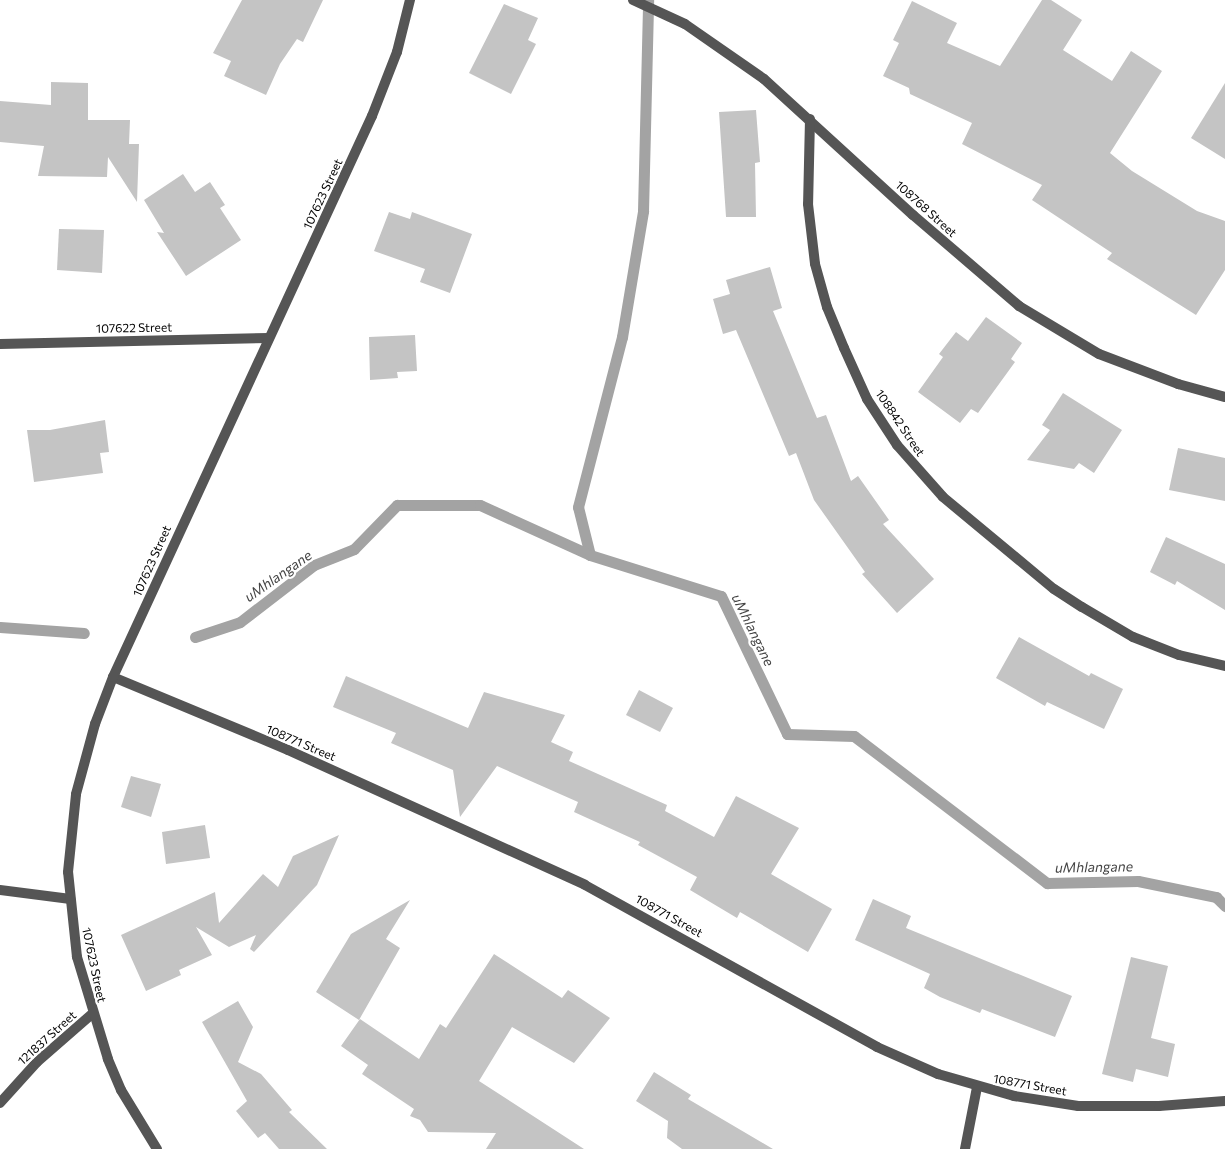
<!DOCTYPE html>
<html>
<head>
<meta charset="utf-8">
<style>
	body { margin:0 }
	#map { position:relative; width:1225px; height:1149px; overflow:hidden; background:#fff; font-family:Commissioner,sans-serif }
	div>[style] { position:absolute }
	.stream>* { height:11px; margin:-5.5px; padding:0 5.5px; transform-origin:5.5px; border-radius:5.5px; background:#a3a3a3 }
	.building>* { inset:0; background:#c4c4c4 }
	.minor>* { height:10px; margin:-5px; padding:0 5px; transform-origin:5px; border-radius:5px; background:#555 }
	span { translate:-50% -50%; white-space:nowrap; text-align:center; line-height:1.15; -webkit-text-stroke:4.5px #fff; paint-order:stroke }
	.street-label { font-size:12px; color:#000 }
	.water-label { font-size:14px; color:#444; font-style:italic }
</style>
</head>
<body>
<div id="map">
	<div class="stream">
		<div style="left:590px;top:555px;width:49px;rotate:-104deg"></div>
		<div style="left:578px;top:507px;width:176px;rotate:-75.5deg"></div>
		<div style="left:622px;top:337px;width:128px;rotate:-80.5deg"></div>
		<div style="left:643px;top:211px;width:211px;rotate:-88.6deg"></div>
		<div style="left:0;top:627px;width:84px;rotate:4.1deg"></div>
		<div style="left:195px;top:637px;width:47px;rotate:-18.4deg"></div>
		<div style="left:240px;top:622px;width:93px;rotate:-37.6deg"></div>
		<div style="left:314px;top:565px;width:43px;rotate:-21.8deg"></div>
		<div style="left:354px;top:549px;width:62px;rotate:-45.7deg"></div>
		<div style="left:397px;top:505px;width:83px"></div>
		<div style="left:480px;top:505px;width:121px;rotate:24.4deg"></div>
		<div style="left:590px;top:555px;width:137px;rotate:17.4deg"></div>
		<div style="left:721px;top:596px;width:153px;rotate:64.4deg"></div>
		<div style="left:787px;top:734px;width:67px;rotate:1.7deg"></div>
		<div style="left:854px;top:736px;width:243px;rotate:37.3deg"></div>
		<div style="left:1047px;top:883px;width:91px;rotate:-1.3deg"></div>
		<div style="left:1138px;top:881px;width:80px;rotate:11.6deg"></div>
		<div style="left:1216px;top:897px;width:13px;rotate:45deg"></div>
	</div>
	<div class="building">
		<div style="clip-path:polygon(242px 0,323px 0,303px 42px,297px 39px,280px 64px,266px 95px,224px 76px,231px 61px,213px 53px)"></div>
		<div style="clip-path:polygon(1042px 0,1051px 0,1082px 20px,1063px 50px,1112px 81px,1131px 51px,1162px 71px,1110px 153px,1132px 171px,1197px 211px,1225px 221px,1225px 270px,1196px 315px,1107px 259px,1112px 253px,1032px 200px,1042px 185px,962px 144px,972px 123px,910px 94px,909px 88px,883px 76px,899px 43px,893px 40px,912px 1px,957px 23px,947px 43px,1000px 66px)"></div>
		<div style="clip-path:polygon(504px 4px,538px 18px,528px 40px,536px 44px,511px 94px,469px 73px)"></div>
		<div style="clip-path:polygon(51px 82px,88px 83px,88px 120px,130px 120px,129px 144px,139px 144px,137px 202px,108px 157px,107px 177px,38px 176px,44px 146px,0 142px,0 101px,51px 105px)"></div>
		<div style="clip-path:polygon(1225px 83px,1225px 159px,1191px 138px)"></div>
		<div style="clip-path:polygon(756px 110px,760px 162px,755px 163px,756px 217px,726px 217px,719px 112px)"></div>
		<div style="clip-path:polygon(183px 174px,195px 192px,210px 182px,225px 205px,220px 208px,241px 240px,186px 276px,157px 232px,164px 233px,144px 200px)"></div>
		<div style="clip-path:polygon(389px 212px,410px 219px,412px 212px,472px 234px,450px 293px,420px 282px,425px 269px,374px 251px)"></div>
		<div style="clip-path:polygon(59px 229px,104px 230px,102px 273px,57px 270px)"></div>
		<div style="clip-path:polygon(770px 267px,782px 308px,773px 311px,817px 418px,826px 415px,851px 481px,858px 476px,889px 520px,883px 524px,934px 579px,897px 613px,862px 574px,865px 572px,814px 500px,796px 453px,789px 456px,736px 330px,723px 334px,713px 299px,730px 294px,726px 280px)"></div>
		<div style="clip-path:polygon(986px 317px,1022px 343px,1011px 359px,1015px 362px,978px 413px,971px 409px,960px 423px,918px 392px,943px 357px,939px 354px,956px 332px,968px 341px)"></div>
		<div style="clip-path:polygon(415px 335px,417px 371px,397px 372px,398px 378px,370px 380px,369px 337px)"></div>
		<div style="clip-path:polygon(1063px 393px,1122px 430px,1094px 473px,1079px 463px,1074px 469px,1027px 460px,1050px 430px,1042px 425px)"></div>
		<div style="clip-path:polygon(105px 420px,109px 452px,100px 453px,103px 473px,34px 482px,27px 430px,50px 430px)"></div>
		<div style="clip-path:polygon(1178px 448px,1225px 458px,1225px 501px,1169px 490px)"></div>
		<div style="clip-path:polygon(1166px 537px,1225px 564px,1225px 610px,1177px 581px,1175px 585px,1150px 572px)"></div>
		<div style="clip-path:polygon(1019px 637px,1089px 676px,1091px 673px,1123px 689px,1104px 729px,1047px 702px,1045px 706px,996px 678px)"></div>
		<div style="clip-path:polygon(346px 676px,468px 728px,484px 692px,565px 715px,551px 742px,573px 752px,569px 761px,667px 805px,665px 811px,714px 837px,736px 796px,799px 828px,771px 874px,832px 909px,808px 952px,740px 912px,737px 918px,690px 890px,697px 877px,638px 845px,640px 842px,574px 812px,578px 802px,497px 766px,460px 817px,453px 770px,391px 743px,396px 733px,333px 707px)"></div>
		<div style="clip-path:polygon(639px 690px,673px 708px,660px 732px,626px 715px)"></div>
		<div style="clip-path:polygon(131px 776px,161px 784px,151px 817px,121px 807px)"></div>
		<div style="clip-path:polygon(205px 825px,210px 858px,166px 864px,162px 832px)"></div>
		<div style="clip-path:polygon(339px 835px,317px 885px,254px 952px,250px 949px,256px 935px,229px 947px,196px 927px,212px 955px,179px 970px,181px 975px,146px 991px,121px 935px,215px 892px,219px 923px,263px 874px,278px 887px,293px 856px)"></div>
		<div style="clip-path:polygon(873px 899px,911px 916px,906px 928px,1072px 996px,1055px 1037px,982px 1009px,980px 1013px,940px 997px,924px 988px,930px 974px,855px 940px)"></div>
		<div style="clip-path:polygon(410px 900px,386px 939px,400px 948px,359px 1020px,316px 992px,351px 934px)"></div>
		<div style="clip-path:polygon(494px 954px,562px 998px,568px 990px,610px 1018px,574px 1063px,512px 1027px,479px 1081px,584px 1149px,486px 1149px,496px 1133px,428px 1132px,420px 1120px,410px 1116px,414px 1109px,362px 1074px,368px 1065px,341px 1046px,360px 1019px,419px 1059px,440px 1024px,446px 1028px)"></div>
		<div style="clip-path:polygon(1131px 957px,1168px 966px,1151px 1038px,1175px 1044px,1168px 1077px,1136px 1069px,1133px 1082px,1102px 1074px)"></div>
		<div style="clip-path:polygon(238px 1001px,253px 1027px,238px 1062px,261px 1074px,292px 1110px,289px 1112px,327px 1149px,279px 1149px,265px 1133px,258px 1138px,236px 1111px,247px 1101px,202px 1022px)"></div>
		<div style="clip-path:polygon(654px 1072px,691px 1095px,688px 1099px,773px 1149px,682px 1149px,667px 1138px,668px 1121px,636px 1101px)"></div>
	</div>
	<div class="minor">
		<div style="left:633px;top:0;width:57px;rotate:24.8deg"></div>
		<div style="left:685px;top:24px;width:96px;rotate:34.8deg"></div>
		<div style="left:764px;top:79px;width:202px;rotate:42.4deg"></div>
		<div style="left:913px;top:215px;width:140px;rotate:40.6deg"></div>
		<div style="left:1019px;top:306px;width:93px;rotate:31deg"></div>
		<div style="left:1099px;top:354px;width:85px;rotate:20.8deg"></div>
		<div style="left:1178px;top:384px;width:49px;rotate:15.5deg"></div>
		<div style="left:810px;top:119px;width:85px;rotate:91.3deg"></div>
		<div style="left:808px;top:204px;width:60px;rotate:83.3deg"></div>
		<div style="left:815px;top:264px;width:45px;rotate:74.4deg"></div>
		<div style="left:827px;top:307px;width:44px;rotate:67.5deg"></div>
		<div style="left:844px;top:348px;width:56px;rotate:65.7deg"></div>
		<div style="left:867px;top:399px;width:55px;rotate:56.9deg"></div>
		<div style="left:897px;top:445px;width:69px;rotate:48.5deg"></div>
		<div style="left:943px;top:497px;width:144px;rotate:39.7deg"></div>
		<div style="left:1054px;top:589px;width:33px;rotate:33deg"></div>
		<div style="left:1082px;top:607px;width:59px;rotate:30.5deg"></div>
		<div style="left:1133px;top:637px;width:49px;rotate:21.4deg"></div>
		<div style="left:1179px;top:655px;width:47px;rotate:13.4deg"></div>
		<div style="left:0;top:344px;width:269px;rotate:-1.3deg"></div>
		<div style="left:113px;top:677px;width:190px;rotate:22.6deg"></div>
		<div style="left:288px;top:750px;width:326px;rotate:24.4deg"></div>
		<div style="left:585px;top:885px;width:334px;rotate:29deg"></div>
		<div style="left:877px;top:1047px;width:67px;rotate:23.9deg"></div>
		<div style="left:938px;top:1074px;width:79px;rotate:16.1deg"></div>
		<div style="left:1014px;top:1096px;width:65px;rotate:8.9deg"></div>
		<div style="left:1078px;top:1106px;width:81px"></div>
		<div style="left:1159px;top:1106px;width:66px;rotate:-4.3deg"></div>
		<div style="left:0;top:890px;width:71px;rotate:7.3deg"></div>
		<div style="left:0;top:1103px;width:55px;rotate:-47.9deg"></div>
		<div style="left:37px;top:1062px;width:73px;rotate:-41.1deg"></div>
		<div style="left:157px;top:1149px;width:69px;rotate:-121.4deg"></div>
		<div style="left:121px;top:1090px;width:34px;rotate:-113deg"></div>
		<div style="left:108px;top:1059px;width:107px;rotate:-106.9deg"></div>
		<div style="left:77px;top:957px;width:85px;rotate:-96deg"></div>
		<div style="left:68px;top:872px;width:78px;rotate:-84.1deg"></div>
		<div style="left:76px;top:794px;width:73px;rotate:-74.8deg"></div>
		<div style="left:95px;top:724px;width:50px;rotate:-69deg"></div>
		<div style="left:113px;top:677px;width:618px;rotate:-65.22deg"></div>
		<div style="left:372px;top:116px;width:69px;rotate:-68.7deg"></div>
		<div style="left:397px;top:52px;width:54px;rotate:-76deg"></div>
		<div style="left:965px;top:1149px;width:63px;rotate:-79deg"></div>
	</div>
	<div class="street-label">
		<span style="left:323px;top:194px;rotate:-65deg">107623 Street</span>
		<span style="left:926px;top:209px;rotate:42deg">108768 Street</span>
		<span style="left:134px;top:328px;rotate:-1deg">107622 Street</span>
		<span style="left:900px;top:423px;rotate:56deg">108842 Street</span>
		<span style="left:152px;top:561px;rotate:-66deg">107623 Street</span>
		<span style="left:301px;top:743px;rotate:23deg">108771 Street</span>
		<span style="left:669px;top:916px;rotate:29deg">108771 Street</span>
		<span style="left:94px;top:965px;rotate:78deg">107623 Street</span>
		<span style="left:47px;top:1038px;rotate:-42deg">121837 Street</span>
		<span style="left:1030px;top:1085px;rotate:10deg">108771 Street</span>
	</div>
	<div class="water-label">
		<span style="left:278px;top:576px;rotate:-35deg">uMhlangane</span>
		<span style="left:753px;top:630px;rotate:64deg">uMhlangane</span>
		<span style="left:1094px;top:867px;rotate:-1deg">uMhlangane</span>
	</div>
</div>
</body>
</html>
